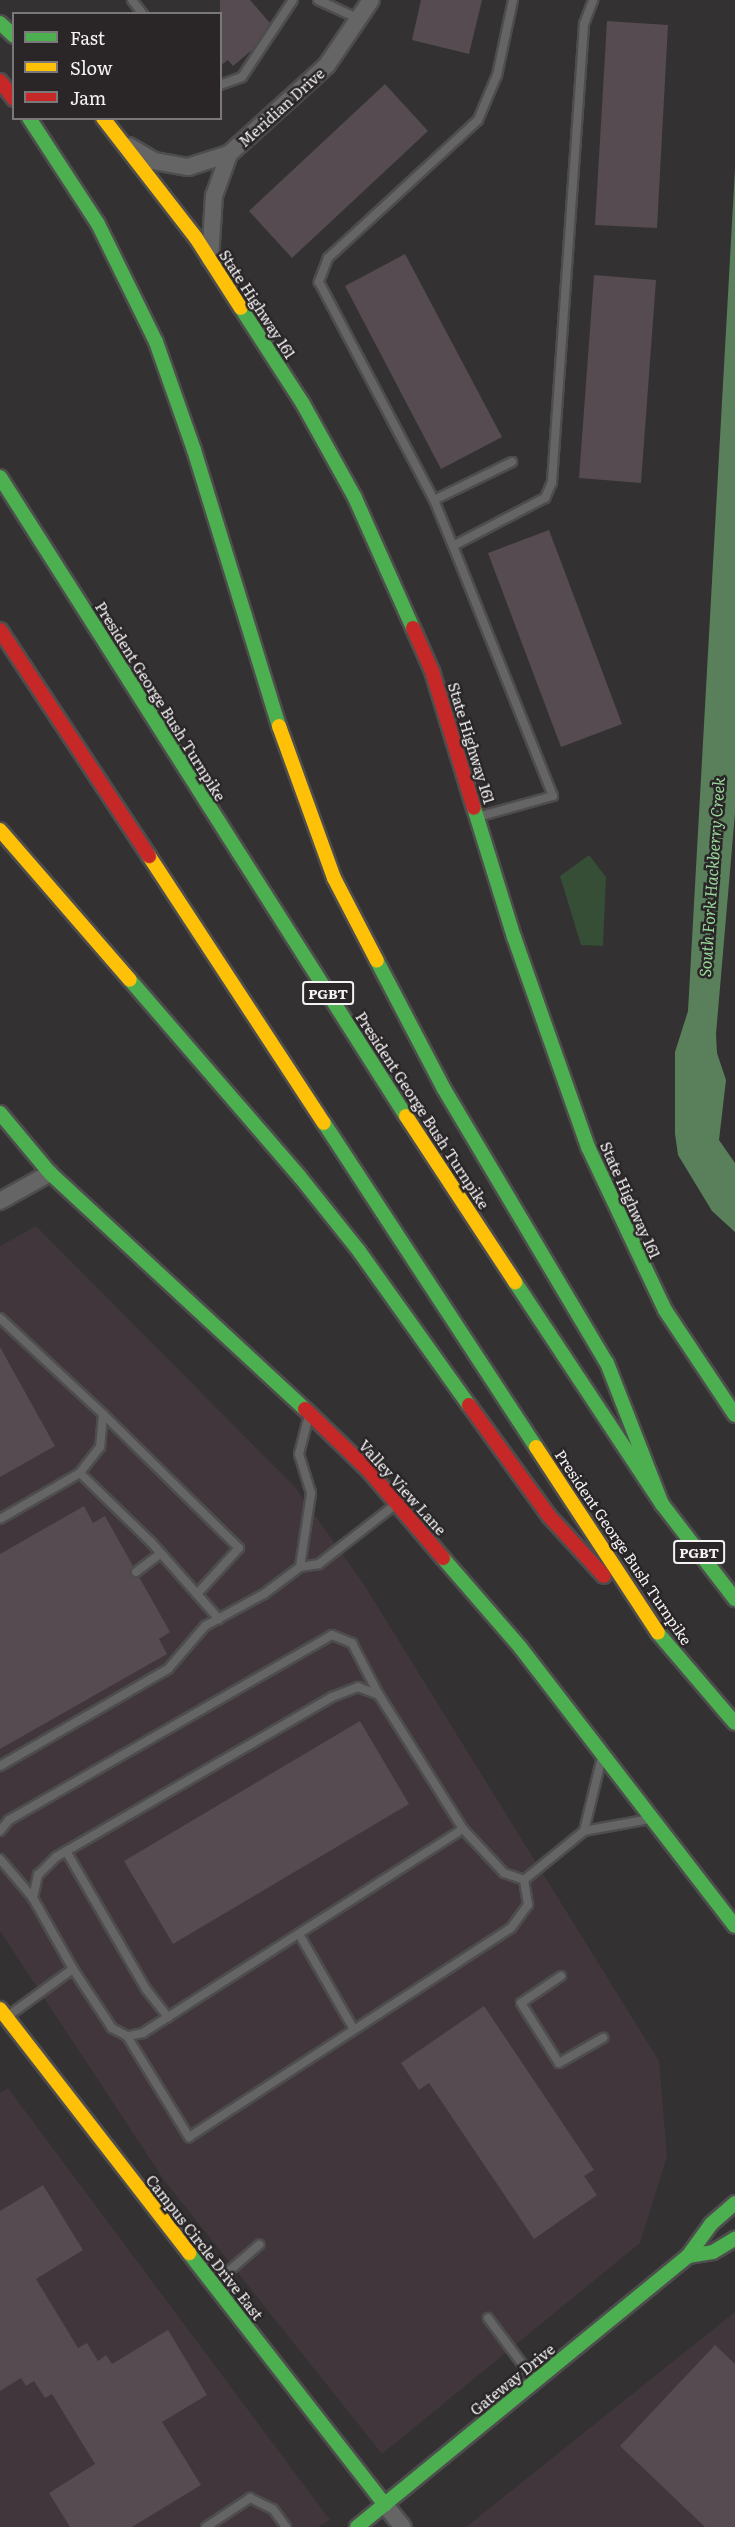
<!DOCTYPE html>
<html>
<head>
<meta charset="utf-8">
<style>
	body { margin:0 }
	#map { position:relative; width:735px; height:2527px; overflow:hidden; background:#333132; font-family:Literata,serif }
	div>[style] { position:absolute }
	.built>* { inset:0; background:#40363b }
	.green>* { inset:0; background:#354e35 }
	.water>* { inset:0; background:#59805a }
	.building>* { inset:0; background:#554b50 }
	.roads { filter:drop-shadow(2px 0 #4e4d4d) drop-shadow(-2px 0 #4e4d4d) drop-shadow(0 2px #4e4d4d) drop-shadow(0 -2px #4e4d4d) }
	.lane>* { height:8px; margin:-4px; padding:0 4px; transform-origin:4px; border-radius:4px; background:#666565 }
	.street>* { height:16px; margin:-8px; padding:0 8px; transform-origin:8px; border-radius:8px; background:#666565 }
	.fast>* { height:14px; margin:-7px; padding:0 7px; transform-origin:7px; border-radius:7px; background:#4caf50 }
	.slow>* { height:14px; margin:-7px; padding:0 7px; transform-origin:7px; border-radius:7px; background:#ffc107 }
	.jam>* { height:14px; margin:-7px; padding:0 7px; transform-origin:7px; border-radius:7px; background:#c62828 }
	span { translate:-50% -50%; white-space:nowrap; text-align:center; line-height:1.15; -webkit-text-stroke:5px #2a2628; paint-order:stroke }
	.shield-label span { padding:2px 4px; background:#2a2628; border:2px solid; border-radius:4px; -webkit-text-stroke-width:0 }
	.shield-label { font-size:14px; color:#f4f2f3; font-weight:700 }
	.street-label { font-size:15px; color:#f4f2f3 }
	.water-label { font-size:16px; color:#98d99a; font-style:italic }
	.legend { position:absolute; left:12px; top:12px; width:210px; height:108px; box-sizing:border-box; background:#2a2628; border:2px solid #7b7879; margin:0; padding:8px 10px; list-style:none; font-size:18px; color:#f4f2f3 }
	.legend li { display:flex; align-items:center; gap:12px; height:30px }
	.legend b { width:30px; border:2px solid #7b7879 }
</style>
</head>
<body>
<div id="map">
	<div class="built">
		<div style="clip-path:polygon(36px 1226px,295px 1487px,363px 1583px,659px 2061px,667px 2156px,640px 2243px,382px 2454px,164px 2180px,0 1931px,0 1246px)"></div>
		<div style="clip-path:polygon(8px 2088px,330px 2520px,318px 2527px,0 2527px,0 2093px)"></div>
		<div style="clip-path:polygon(735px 2312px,735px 2527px,466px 2527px)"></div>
	</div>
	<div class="green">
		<div style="clip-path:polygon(589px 855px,606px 877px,603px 946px,581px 945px,560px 876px)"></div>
	</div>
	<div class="water">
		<div style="clip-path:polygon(735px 169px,735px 813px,716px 1034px,717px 1053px,726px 1080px,719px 1140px,735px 1163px,735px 1232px,712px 1211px,678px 1155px,675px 1134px,675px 1052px,688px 1011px)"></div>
	</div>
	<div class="building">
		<div style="clip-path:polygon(220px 0,250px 0,270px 23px,252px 50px,233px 66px,228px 60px,220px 66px)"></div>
		<div style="clip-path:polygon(421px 0,482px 0,469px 54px,412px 40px)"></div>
		<div style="clip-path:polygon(607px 21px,668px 25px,657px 228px,595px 225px)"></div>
		<div style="clip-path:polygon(385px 84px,428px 131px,292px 258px,249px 211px)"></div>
		<div style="clip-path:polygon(405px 254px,502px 437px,441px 469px,345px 286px)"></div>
		<div style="clip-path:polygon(594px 275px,656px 280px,641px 483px,579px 478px)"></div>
		<div style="clip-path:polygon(549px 530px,622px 724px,561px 747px,488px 553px)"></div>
		<div style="clip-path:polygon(0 1347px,55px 1446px,0 1477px)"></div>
		<div style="clip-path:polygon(84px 1506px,93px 1523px,105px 1516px,133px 1566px,131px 1575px,139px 1577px,170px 1632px,159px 1639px,167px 1654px,0 1749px,0 1554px)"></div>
		<div style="clip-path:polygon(360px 1721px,409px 1804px,173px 1944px,124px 1861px)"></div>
		<div style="clip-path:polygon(484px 2006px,594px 2170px,584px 2176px,597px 2195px,534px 2239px,429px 2083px,419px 2090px,401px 2063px)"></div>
		<div style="clip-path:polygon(43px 2185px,83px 2250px,36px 2279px,78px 2348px,87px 2343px,98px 2361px,106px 2355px,112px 2364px,168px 2330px,207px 2395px,162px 2422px,201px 2485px,132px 2527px,70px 2527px,49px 2493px,95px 2464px,52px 2394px,45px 2398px,34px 2381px,26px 2386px,21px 2378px,0 2391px,0 2211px)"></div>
		<div style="clip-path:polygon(715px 2345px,735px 2364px,735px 2527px,705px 2527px,620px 2446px)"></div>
	</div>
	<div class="roads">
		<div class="lane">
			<div style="left:132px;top:0;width:18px;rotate:52deg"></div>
			<div style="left:318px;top:0;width:45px;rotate:24.9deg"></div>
			<div style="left:513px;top:0;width:77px;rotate:102deg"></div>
			<div style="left:497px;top:75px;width:49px;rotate:112.9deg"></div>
			<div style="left:478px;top:120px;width:204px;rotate:137.4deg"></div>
			<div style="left:328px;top:258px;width:26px;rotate:111deg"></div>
			<div style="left:319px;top:282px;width:246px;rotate:62.2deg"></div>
			<div style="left:434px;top:500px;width:50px;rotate:67.6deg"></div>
			<div style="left:453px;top:546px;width:104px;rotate:-27.6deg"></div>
			<div style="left:545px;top:498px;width:17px;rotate:-66deg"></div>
			<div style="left:552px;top:482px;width:459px;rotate:-86deg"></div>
			<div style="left:584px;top:24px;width:26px;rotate:-69deg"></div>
			<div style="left:220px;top:85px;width:23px;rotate:-20deg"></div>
			<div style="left:242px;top:77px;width:92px;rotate:-56.5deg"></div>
			<div style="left:434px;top:500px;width:87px;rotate:-26deg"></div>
			<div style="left:453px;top:546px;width:269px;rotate:68.2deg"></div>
			<div style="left:553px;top:796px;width:78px;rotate:164.4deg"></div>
			<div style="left:0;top:1318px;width:141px;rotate:43deg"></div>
			<div style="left:103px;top:1414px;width:33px;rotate:95deg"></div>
			<div style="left:100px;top:1447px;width:33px;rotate:128deg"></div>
			<div style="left:80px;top:1473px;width:92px;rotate:150.1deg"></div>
			<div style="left:103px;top:1414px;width:191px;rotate:44.6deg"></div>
			<div style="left:239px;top:1548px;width:62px;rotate:132.4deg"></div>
			<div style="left:80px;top:1473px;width:99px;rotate:44.2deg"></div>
			<div style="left:151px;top:1542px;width:103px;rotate:48.6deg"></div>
			<div style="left:300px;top:1567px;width:75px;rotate:-81.5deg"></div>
			<div style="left:311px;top:1493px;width:41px;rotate:-107.1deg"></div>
			<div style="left:299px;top:1454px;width:40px;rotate:-75.6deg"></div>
			<div style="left:136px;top:1572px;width:31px;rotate:-37deg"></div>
			<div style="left:602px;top:1757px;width:76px;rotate:103.7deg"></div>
			<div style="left:584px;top:1831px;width:67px;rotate:-10.3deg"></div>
			<div style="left:0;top:1766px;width:194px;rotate:-30deg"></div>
			<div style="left:168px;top:1669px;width:57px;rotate:-49.3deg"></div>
			<div style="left:205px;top:1626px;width:67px;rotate:-28.5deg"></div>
			<div style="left:264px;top:1594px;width:45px;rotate:-36.9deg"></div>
			<div style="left:300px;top:1567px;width:19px;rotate:-9deg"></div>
			<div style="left:319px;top:1564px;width:98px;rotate:-37.9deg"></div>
			<div style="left:463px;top:1829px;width:379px;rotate:147.5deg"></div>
			<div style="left:143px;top:2033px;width:16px;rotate:169deg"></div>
			<div style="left:127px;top:2036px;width:17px;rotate:-152deg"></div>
			<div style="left:112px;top:2028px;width:71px;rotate:-123.5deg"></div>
			<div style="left:73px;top:1969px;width:81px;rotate:-119.4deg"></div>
			<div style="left:33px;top:1898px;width:24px;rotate:-78deg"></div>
			<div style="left:38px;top:1875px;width:25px;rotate:-45deg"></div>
			<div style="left:56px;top:1857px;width:319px;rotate:-30.1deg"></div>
			<div style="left:332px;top:1697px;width:28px;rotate:-21deg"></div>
			<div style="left:358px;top:1687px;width:22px;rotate:21deg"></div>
			<div style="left:379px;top:1695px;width:158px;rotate:57.9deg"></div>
			<div style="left:463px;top:1829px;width:60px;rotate:47deg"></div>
			<div style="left:504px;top:1873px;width:21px;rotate:19deg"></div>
			<div style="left:524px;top:1880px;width:77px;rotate:-39.2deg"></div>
			<div style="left:0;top:1831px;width:14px;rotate:-51deg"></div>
			<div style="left:9px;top:1820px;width:372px;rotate:-29.8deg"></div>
			<div style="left:332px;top:1635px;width:22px;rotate:22deg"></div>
			<div style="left:352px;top:1643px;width:59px;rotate:62.6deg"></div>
			<div style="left:66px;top:1851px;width:160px;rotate:59.9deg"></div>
			<div style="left:146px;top:1989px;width:36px;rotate:52deg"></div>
			<div style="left:0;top:1859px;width:51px;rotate:49.8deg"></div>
			<div style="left:299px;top:1934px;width:108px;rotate:60.1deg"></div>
			<div style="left:561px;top:1976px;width:48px;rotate:146deg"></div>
			<div style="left:521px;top:2003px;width:71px;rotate:57.7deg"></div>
			<div style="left:559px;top:2063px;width:51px;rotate:-29.6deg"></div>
			<div style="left:8px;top:2016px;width:80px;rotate:-35.9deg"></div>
			<div style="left:127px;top:2036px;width:119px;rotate:58.5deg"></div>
			<div style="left:189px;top:2137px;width:384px;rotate:-33deg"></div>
			<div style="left:511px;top:1928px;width:29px;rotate:-54deg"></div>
			<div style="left:528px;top:1905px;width:25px;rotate:-99deg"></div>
			<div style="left:214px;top:2284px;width:60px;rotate:-40.9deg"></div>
			<div style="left:488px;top:2318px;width:79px;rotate:53.3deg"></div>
			<div style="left:206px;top:2527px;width:53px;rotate:-33.4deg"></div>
			<div style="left:250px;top:2498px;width:25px;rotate:26deg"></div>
			<div style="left:273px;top:2509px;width:22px;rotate:54deg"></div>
		</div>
		<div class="street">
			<div style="left:129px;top:146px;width:29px;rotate:31deg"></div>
			<div style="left:154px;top:161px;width:35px;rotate:10deg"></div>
			<div style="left:188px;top:167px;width:43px;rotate:-17.6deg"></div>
			<div style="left:210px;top:259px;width:63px;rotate:-86.4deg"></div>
			<div style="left:214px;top:196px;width:45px;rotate:-70.3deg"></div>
			<div style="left:229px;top:154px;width:132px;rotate:-42.2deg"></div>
			<div style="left:327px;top:65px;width:78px;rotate:-55.9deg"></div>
			<div style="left:0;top:1201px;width:57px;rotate:-29.2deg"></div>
			<div style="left:385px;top:2505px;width:28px;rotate:51deg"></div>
		</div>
		<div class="fast">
			<div style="left:0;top:23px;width:19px;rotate:43deg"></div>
			<div style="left:29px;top:118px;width:126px;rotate:56.9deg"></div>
			<div style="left:98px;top:224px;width:131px;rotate:63.8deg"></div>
			<div style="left:156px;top:342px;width:114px;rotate:70.6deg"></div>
			<div style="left:194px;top:450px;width:289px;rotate:72.9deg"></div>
			<div style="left:241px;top:308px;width:114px;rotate:57.1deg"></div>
			<div style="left:303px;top:404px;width:107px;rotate:61deg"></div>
			<div style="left:355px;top:498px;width:142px;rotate:66deg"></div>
			<div style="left:0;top:477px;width:757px;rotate:57.57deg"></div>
			<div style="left:474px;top:808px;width:135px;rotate:72.8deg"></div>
			<div style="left:514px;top:937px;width:223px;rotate:70.6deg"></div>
			<div style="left:588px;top:1147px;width:180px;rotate:64.7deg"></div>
			<div style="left:665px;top:1310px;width:126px;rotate:56.3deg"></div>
			<div style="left:377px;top:961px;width:144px;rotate:62.4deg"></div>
			<div style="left:444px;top:1089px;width:319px;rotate:59.3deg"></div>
			<div style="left:607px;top:1363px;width:151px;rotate:68.7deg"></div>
			<div style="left:130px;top:980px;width:260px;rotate:49.2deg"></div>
			<div style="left:300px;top:1177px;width:95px;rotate:51.4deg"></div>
			<div style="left:359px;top:1251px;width:189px;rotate:54.5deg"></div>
			<div style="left:0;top:1113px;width:78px;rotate:50.2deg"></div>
			<div style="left:50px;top:1173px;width:347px;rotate:42.8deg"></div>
			<div style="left:324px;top:1123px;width:387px;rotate:56.8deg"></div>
			<div style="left:515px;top:1282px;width:266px;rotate:56.5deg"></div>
			<div style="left:662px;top:1504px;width:120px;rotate:52.5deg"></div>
			<div style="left:443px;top:1558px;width:118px;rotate:49.1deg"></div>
			<div style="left:520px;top:1647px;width:352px;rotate:52.4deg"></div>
			<div style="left:658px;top:1633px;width:118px;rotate:49.5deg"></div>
			<div style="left:189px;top:2253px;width:319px;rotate:52.1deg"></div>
			<div style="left:688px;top:2256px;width:25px;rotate:-9deg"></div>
			<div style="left:713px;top:2252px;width:26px;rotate:-31deg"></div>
			<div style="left:357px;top:2527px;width:428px;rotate:-39.3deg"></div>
			<div style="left:688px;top:2256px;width:39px;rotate:-54deg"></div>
			<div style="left:711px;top:2224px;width:32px;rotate:-41deg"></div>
		</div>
		<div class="slow">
			<div style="left:103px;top:118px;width:152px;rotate:52.2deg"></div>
			<div style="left:196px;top:238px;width:83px;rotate:57.3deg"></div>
			<div style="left:279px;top:726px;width:162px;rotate:70.1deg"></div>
			<div style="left:334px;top:878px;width:93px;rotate:62.6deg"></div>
			<div style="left:0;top:830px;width:198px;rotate:49.1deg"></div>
			<div style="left:149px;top:856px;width:319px;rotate:56.8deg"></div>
			<div style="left:406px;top:1116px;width:199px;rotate:56.7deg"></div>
			<div style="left:536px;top:1447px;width:222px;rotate:56.7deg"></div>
			<div style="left:0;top:2009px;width:309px;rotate:52.2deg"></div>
		</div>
		<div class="jam">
			<div style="left:0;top:81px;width:23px;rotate:52deg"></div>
			<div style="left:413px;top:628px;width:47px;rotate:66.2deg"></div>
			<div style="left:432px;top:671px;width:143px;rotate:73deg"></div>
			<div style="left:0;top:630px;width:271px;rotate:56.6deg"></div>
			<div style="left:469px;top:1405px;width:137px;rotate:54.2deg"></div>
			<div style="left:549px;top:1516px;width:81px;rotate:47.5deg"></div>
			<div style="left:305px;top:1409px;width:91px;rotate:44.1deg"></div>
			<div style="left:370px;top:1472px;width:113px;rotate:49.7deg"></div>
		</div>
	</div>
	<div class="shield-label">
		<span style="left:328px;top:993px">PGBT</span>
		<span style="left:699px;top:1552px">PGBT</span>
	</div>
	<div class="street-label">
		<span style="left:281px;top:107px;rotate:-42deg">Meridian Drive</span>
		<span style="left:258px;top:304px;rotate:57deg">State Highway 161</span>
		<span style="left:161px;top:701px;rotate:58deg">President George Bush Turnpike</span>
		<span style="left:472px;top:743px;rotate:73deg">State Highway 161</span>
		<span style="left:423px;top:1110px;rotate:57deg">President George Bush Turnpike</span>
		<span style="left:631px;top:1200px;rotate:66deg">State Highway 161</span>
		<span style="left:403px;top:1487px;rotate:48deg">Valley View Lane</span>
		<span style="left:624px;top:1547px;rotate:56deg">President George Bush Turnpike</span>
		<span style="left:205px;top:2247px;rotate:52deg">Campus Circle Drive East</span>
		<span style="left:512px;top:2379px;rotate:-39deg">Gateway Drive</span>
	</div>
	<div class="water-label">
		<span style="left:711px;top:877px;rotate:-86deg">South Fork Hackberry Creek</span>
	</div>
	<ul class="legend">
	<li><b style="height:8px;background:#4caf50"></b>Fast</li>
	<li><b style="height:8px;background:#ffc107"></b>Slow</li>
	<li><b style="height:8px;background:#c62828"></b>Jam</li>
	</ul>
</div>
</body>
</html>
